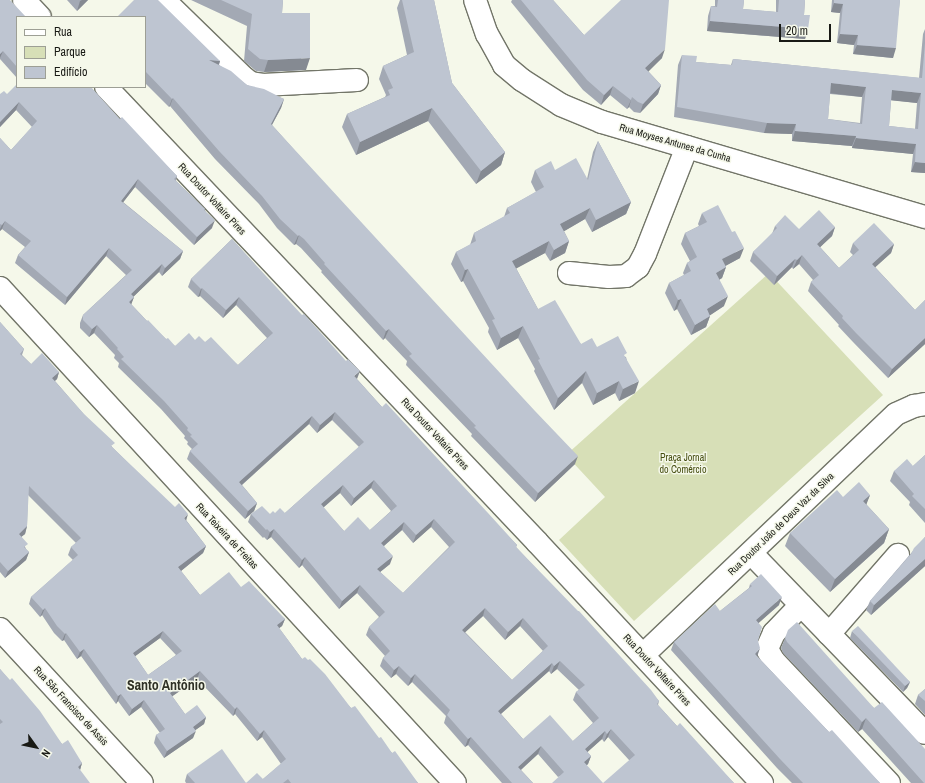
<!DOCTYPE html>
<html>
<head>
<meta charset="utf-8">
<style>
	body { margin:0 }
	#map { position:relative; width:925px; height:783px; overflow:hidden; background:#f5f8ea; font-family:"Archivo Narrow",sans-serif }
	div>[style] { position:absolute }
	.green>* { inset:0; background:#d7dfb7 }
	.roads { filter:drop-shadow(1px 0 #727568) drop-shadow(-1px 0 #727568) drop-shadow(0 1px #727568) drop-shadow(0 -1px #727568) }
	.minor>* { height:22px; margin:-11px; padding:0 11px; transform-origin:11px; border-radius:11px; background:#fff }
	.wall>* { inset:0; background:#a3a9b4 }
	.shaded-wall>* { inset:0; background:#858a92 }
	.building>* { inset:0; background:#bec5d1 }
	span { translate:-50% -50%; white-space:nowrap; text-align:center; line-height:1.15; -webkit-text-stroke:3px #f5f8ea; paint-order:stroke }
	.street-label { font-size:10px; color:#191a15 }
	.park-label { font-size:10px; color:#454d0f }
	.district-label { font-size:14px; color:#2f3126; font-weight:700 }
	.legend { position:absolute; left:16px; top:16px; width:130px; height:72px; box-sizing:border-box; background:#f5f8ea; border:1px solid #9d9f95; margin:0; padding:5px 7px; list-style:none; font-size:12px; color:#191a15 }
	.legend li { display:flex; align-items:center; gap:8px; height:20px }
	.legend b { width:20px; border:1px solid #9d9f95 }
	.north { position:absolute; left:16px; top:727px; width:40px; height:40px; -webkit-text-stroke:3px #f5f8ea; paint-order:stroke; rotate:123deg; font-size:11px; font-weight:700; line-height:16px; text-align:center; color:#191a15 }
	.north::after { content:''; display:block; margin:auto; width:14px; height:18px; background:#191a15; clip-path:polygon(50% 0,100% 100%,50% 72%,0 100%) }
	.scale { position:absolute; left:779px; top:24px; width:52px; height:18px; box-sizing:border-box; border:2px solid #191a15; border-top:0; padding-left:5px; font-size:12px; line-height:14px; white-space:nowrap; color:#191a15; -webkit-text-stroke:3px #f5f8ea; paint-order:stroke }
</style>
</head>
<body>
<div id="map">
	<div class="green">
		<div style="clip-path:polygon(769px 273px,883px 395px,634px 621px,559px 540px,605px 497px,566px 455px)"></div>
	</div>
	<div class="roads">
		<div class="minor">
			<div style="left:24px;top:0;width:23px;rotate:47deg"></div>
			<div style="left:164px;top:0;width:112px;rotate:44.3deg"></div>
			<div style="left:244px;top:78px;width:9px;rotate:36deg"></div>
			<div style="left:251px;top:83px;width:12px;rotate:9deg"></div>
			<div style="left:263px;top:85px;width:94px;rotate:-3deg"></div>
			<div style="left:475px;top:0;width:36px;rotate:71deg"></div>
			<div style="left:487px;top:34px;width:35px;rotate:61deg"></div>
			<div style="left:504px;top:65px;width:23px;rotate:40deg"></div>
			<div style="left:522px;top:80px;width:46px;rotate:32.7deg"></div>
			<div style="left:561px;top:105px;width:44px;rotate:22.5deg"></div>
			<div style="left:602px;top:122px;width:337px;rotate:16.4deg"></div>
			<div style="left:106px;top:87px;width:627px;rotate:46.55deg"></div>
			<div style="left:537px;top:542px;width:330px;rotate:47deg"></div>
			<div style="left:569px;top:273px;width:40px;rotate:5.7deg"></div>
			<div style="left:609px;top:277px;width:17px;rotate:-3deg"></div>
			<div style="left:626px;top:276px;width:15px;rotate:-37deg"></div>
			<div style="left:638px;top:267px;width:15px;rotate:-62deg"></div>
			<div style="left:645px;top:254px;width:115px;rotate:-68.6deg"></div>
			<div style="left:0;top:288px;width:672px;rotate:47.41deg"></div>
			<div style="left:751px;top:553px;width:250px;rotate:46deg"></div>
			<div style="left:801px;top:605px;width:39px;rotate:134deg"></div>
			<div style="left:774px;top:633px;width:17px;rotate:114deg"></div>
			<div style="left:767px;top:649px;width:13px;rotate:61deg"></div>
			<div style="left:773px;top:660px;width:169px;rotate:46.7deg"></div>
			<div style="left:0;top:629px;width:209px;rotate:47.3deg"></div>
			<div style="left:829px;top:634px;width:105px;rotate:-48.9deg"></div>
			<div style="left:643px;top:655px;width:349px;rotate:-43.6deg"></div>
			<div style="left:896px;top:414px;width:20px;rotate:-24deg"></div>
			<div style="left:914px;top:406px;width:11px;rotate:-10deg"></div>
		</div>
	</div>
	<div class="wall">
		<div style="clip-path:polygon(0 0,17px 17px,17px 78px,0 59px)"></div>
		<div style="clip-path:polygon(67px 0,88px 0,77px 11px)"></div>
		<div style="clip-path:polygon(191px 0,283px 0,282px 13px,306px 70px,264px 72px,256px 71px,244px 61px,247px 26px)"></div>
		<div style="clip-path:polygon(400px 0,434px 0,452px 83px,505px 152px,501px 165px,476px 184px,428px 121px,356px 155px,342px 127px,347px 114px,385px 97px,386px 95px,379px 79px,383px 66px,407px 55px,397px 8px)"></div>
		<div style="clip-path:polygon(512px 0,553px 0,584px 35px,662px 58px,648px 71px,661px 85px,658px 94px,640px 113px,634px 112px,629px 107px,627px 109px,610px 95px,601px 105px,583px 90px,511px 2px)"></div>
		<div style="clip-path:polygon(715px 0,744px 0,743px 9px,776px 12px,776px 0,805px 0,804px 15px,808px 29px,805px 39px,707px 31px,708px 16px,711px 6px,715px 6px)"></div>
		<div style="clip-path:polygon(832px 0,900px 0,893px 58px,853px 54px,854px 45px,837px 43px,840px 13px,831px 12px)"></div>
		<div style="clip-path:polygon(145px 17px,220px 61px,219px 65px,247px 85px,284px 99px,281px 108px,272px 125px,575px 464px,535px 502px,471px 436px,472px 434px,406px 365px,407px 361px,385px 338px,383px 340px,321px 272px,322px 271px,301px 248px,296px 244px,294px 245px,277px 228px,259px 204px,215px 159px,170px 106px,169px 107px,145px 83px)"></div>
		<div style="clip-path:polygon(evenodd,925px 29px,925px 173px,911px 172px,913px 154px,852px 148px,852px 146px,792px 141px,792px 134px,764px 133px,674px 117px,678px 65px,682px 55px,696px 62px,731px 65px,733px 59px,919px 78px,923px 34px,925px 29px,830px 94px,862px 97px,860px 123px,828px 119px,830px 94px,925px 29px,891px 100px,917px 103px,915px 129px,889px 126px,891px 100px)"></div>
		<div style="clip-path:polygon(evenodd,0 94px,7px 94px,120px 119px,177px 176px,176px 181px,205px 209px,205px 210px,212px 228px,194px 245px,135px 187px,123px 202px,183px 251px,180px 259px,162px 276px,159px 272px,133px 297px,134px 297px,131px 304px,147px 321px,166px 339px,175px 346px,195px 340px,205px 342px,238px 365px,267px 338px,236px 305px,223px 318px,200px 296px,198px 297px,188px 287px,191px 279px,232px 239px,382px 407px,517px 545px,516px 547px,659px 701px,658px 705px,677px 726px,734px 783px,629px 760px,608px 737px,604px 742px,602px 739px,587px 752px,591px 756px,588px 764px,587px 765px,558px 777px,538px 754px,521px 770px,533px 783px,502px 783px,468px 745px,465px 747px,444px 723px,446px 716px,412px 682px,408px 686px,396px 674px,391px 678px,380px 666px,383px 658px,385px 656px,366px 635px,369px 627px,379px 617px,357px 593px,339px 609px,302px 565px,299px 568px,271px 537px,267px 540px,264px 537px,263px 538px,248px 522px,251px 514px,270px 514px,275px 513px,285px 513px,359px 447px,332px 420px,317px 433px,309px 424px,242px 485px,257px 503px,254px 511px,245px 519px,187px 459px,190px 451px,192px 449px,187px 444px,188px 442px,184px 438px,185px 436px,161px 409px,118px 367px,119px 363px,114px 358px,115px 355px,94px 333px,89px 337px,80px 328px,80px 323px,83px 315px,126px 275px,106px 256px,65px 305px,15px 263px,18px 255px,25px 247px,2px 229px,0 231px,0 138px,11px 150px,32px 127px,16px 110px,0 127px,0 94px,371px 488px,391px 511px,370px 530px,344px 531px,323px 508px,340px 493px,351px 506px,371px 488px,0 94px,431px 527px,449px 547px,403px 593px,380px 572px,390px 564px,384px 546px,402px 530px,413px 543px,431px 527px,0 94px,483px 616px,505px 640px,520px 626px,543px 651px,512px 680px,465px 632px,483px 616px,0 94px,557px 669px,579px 690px,576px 692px,573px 700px,593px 723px,573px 741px,523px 739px,501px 714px,549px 671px,551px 674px,557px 669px)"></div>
		<div style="clip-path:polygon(598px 141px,631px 202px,626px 214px,592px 232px,585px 219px,564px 231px,569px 241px,565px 253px,550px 261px,545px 253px,516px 268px,538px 309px,581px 344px,597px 347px,626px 357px,635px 393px,619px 401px,615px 393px,593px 405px,582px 383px,554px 410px,534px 371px,535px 369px,518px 338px,497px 350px,488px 332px,489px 328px,463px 281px,461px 282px,451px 264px,456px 252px,470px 245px,474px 233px,504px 217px,507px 208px,536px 192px,531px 182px,535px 170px,555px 170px,587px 179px,593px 152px)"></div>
		<div style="clip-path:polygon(702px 213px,740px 258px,725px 266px,726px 267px,722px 278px,719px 280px,724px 306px,710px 315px,710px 316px,706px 327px,691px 335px,677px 309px,674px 311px,665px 293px,669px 283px,684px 275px,683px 273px,687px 263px,690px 261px,681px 244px,685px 233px,699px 226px,698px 224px)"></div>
		<div style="clip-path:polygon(775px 226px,799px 229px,835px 227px,832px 236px,820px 247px,839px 268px,853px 255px,850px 252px,853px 243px,894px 244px,891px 253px,875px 267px,915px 310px,925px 300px,925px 344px,888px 378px,853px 342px,838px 326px,839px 325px,808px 291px,811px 282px,813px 280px,799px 264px,793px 269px,792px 267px,774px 285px,750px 261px,753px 252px,772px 234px)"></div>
		<div style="clip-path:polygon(evenodd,0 322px,24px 349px,22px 355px,31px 364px,59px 372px,57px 379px,55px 381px,113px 448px,186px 520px,206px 546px,203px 553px,181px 571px,200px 595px,241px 587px,285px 619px,282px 626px,279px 628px,302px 659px,351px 708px,392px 753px,418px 783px,246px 783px,263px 779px,281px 764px,262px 737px,257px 741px,235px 714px,233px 716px,197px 679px,172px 696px,185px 714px,206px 717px,204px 724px,195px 730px,193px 738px,164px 758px,154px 743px,156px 735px,160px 733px,141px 707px,129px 716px,118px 701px,116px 704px,81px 656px,77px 659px,64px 640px,62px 641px,54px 633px,42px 615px,40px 617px,29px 604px,31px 597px,73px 560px,68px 555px,71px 547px,76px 543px,28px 495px,27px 526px,25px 534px,21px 537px,26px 549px,29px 552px,26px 560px,5px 578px,0 572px,0 322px,160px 638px,176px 655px,148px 675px,135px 656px,160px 638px)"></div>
		<div style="clip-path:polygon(925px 455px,925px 523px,909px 505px,910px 502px,890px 481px,894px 471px,913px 466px)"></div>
		<div style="clip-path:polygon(870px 495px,866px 504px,889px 529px,884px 543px,830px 592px,785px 546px,790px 533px,843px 497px)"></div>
		<div style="clip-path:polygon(925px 537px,925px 566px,871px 615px,866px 610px,870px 601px)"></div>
		<div style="clip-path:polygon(750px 584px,779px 605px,758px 623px,757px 656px,829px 732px,880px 783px,792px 783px,777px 768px,671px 650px,674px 642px,720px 611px,749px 588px)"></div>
		<div style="clip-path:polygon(852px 631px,910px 682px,907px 688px,903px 692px,850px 638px)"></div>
		<div style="clip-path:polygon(785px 638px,874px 708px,925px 783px,911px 783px,862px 729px,858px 732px,783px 653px,781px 648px)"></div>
		<div style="clip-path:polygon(0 669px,62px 744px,82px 763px,80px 770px,0 783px)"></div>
		<div style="clip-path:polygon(925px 689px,925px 715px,915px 704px,918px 695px)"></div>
		<div style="clip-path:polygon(187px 774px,246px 783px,186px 783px,185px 781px)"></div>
	</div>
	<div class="shaded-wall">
		<div style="clip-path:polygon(82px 0,88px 0,77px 11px,80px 1px)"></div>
		<div style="clip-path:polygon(834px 3px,843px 4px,840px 13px,831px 12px)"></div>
		<div style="clip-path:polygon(710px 21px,808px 29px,805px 39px,707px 31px)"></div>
		<div style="clip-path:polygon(840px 34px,858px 35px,854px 45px,837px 43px)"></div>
		<div style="clip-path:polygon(857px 45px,896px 48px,893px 58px,853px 54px)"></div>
		<div style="clip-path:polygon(665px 49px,662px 58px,642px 78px,645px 68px)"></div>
		<div style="clip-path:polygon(3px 51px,0 58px,0 54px)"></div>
		<div style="clip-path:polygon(310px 58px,306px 70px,264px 72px,268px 60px)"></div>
		<div style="clip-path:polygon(209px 60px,220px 61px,217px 69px)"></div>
		<div style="clip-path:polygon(831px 83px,866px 87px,862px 97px,828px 93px)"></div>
		<div style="clip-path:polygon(661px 85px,658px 94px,640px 113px,643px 104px)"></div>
		<div style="clip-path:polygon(613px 86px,610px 95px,601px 105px,604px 95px)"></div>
		<div style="clip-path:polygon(892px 90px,921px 93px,917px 103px,888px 100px)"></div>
		<div style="clip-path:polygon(632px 97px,629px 107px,627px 109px,631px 100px)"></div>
		<div style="clip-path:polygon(173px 98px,170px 106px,169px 107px,172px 99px)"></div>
		<div style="clip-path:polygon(284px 99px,281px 108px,268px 132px,271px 124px)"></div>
		<div style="clip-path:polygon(19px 102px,16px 110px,0 127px,0 122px)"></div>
		<div style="clip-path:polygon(432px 108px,428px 121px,356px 155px,360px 142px)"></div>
		<div style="clip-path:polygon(767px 123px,796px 124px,792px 134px,764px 133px)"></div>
		<div style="clip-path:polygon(795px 131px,856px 136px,852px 146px,792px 141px)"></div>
		<div style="clip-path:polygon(856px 138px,916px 144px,913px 154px,852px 148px)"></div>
		<div style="clip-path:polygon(505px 152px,501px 165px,476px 184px,481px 171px)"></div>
		<div style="clip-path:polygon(915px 162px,925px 163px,925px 173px,911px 172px)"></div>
		<div style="clip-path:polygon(138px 179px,135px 187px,118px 209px,121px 201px)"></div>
		<div style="clip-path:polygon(631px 202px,626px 214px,592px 232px,596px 220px)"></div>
		<div style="clip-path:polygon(590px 208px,585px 219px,556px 236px,560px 224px)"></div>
		<div style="clip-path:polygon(215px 220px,212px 228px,194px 245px,197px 237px)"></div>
		<div style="clip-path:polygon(5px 221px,2px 229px,0 231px,0 229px,2px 225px)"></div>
		<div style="clip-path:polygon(835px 227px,832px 236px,814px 253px,817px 244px)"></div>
		<div style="clip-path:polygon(299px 235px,296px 244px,294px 245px,298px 236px)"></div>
		<div style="clip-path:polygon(549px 241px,545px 253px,508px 273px,512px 261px)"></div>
		<div style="clip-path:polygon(569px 241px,565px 253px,550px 261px,554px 250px)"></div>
		<div style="clip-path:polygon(894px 244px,891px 253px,869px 273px,872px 264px)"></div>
		<div style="clip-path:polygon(109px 248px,106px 256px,65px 305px,67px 297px)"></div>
		<div style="clip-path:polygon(744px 248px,740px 258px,718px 270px,722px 259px)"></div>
		<div style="clip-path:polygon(183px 251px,180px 259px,162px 276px,165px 268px)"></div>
		<div style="clip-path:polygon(802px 255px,799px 264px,793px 269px,797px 260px)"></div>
		<div style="clip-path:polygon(795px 259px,792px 267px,774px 285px,777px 276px)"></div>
		<div style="clip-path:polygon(162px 264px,159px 272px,128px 302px,131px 294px)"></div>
		<div style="clip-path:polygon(726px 267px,722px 278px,712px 284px,716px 273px)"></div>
		<div style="clip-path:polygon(468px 269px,463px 281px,461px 282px,465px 270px)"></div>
		<div style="clip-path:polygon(202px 288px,200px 296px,198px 297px,201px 289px)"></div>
		<div style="clip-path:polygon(728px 296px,724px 306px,703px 320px,707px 309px)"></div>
		<div style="clip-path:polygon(134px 297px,131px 305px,129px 302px)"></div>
		<div style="clip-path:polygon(239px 297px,236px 305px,223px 318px,226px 310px)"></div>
		<div style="clip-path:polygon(681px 299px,677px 309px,674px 311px,678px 300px)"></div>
		<div style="clip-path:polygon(710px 316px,706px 327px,691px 335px,695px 325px)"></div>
		<div style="clip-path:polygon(97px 325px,94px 333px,89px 337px,92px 329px)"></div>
		<div style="clip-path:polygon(523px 326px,518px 338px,497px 350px,501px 338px)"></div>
		<div style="clip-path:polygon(389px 329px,385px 338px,383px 340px,386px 331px)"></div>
		<div style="clip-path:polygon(925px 338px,925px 344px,888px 378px,892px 369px)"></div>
		<div style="clip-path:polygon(360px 371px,357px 379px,354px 376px)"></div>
		<div style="clip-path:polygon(586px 371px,582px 383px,554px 410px,558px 398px)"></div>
		<div style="clip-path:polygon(59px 372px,57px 379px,50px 385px,52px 378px)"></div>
		<div style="clip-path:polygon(619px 381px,615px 393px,593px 405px,597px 393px)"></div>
		<div style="clip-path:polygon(639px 381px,635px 393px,619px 401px,623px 389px)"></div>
		<div style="clip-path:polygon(335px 412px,332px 420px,317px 433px,320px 425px)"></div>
		<div style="clip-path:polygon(312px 416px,309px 424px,236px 490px,239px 482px)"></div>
		<div style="clip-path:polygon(578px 456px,575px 464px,535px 502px,538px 493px)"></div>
		<div style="clip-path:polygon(374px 480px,371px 488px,351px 506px,354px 498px)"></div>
		<div style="clip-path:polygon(343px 485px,340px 493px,318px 512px,321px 504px)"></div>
		<div style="clip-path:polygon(870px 495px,865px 508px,863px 501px)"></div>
		<div style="clip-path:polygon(257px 503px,254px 511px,245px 519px,248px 511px)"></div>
		<div style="clip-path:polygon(188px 514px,186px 521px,184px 518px)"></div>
		<div style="clip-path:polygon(434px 519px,431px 527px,413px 543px,416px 535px)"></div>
		<div style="clip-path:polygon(404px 522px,402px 530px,378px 551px,381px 543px)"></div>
		<div style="clip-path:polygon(27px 526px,25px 534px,16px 541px,19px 534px)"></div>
		<div style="clip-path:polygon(274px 529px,271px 537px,267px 540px,270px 532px)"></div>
		<div style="clip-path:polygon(889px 529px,884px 543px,830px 592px,835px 579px)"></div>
		<div style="clip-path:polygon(206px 546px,203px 553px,176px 575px,178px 567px)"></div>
		<div style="clip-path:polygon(29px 552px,26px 560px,5px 578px,8px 571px)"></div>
		<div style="clip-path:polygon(393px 556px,390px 564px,374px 577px,377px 569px)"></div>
		<div style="clip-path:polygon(305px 557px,302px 565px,299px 568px,302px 560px)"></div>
		<div style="clip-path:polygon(925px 559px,925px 566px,871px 615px,874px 605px)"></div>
		<div style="clip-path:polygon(360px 585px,357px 593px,339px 609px,342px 601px)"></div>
		<div style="clip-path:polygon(782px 597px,779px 605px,753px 628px,756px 620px)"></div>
		<div style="clip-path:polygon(45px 608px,42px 615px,40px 617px,43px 610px)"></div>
		<div style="clip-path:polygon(485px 608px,483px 616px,459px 638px,462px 630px)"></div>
		<div style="clip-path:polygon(523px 618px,520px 626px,505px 640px,508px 632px)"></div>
		<div style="clip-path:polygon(285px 619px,282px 626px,274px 632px,277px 625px)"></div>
		<div style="clip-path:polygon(163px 631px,160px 638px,130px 660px,133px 653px)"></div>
		<div style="clip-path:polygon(66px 633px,64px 640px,62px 641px,65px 634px)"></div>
		<div style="clip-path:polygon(760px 648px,757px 657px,755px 654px)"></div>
		<div style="clip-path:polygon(84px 649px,81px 656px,77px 659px,80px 652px)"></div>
		<div style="clip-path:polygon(560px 661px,557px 669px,551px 674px,554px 666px)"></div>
		<div style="clip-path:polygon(552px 663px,549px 671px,495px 719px,498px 711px)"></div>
		<div style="clip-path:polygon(399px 666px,396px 674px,391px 678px,394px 670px)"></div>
		<div style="clip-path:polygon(200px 671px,197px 679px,167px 700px,170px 693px)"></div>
		<div style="clip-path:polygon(415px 674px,412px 682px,408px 686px,411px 678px)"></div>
		<div style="clip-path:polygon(910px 682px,907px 688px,903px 692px,905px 686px)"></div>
		<div style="clip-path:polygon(121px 694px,118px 701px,116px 704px,118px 696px)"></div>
		<div style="clip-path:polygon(144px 700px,141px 707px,129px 716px,132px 709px)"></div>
		<div style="clip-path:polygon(237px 707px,235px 714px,233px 716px,235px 709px)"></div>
		<div style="clip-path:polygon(206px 717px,204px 724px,190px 734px,193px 727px)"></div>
		<div style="clip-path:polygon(866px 718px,862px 729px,858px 732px,862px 722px)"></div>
		<div style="clip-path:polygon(611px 729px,608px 737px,604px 742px,607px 734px)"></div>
		<div style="clip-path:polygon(264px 730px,262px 737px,257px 741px,260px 734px)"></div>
		<div style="clip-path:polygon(196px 731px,193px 738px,164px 758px,167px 751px)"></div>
		<div style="clip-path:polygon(605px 731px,602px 739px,582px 757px,585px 749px)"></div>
		<div style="clip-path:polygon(471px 737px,468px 745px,465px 747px,468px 739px)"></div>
		<div style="clip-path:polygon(541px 746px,538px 754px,515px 775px,518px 767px)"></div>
		<div style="clip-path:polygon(591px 756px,588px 764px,581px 770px,584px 762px)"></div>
		<div style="clip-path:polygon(82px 763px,80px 770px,78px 767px)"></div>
	</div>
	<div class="building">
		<div style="clip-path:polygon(0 0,10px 0,26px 17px,17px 17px,17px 67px,3px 51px,0 54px)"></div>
		<div style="clip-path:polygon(134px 0,158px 0,220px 61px,209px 60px,231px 71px,247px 85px,264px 89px,284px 99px,271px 124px,535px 411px,578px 456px,538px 493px,474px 427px,476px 426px,409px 356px,412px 354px,389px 329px,386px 331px,324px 264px,325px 263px,304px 239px,299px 235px,298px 236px,280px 219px,262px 196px,219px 151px,173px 98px,172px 99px,145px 71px,145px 17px,117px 17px)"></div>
		<div style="clip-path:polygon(221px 0,283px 0,282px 13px,310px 13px,310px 58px,268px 60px,260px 59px,248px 49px,252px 14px)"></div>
		<div style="clip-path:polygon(402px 0,434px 0,452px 83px,505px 152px,481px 171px,432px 108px,360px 142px,347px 114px,390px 95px,388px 90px,393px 88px,383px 66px,414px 52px)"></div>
		<div style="clip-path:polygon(521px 0,553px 0,584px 35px,621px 0,669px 0,665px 49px,645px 68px,661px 85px,643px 104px,638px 102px,632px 97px,631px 100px,613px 86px,604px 95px,587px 80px)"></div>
		<div style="clip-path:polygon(718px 0,744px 0,743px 9px,778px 12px,779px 0,805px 0,804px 15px,810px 15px,808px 29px,710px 21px,711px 6px,717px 7px)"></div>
		<div style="clip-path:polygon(834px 0,900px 0,896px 48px,857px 45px,858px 35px,840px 34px,843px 4px,834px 3px)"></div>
		<div style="clip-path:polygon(evenodd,925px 43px,925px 163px,915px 162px,916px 144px,856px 138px,856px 136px,795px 131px,796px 124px,767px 123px,677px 107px,682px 55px,697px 56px,696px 62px,732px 65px,733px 59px,922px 78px,925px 43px,831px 83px,866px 87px,862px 124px,828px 119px,831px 83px,925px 43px,892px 90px,921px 93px,918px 129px,889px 126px,892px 90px)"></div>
		<div style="clip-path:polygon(evenodd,17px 84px,17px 87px,91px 87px,120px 119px,122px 117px,177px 176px,174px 179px,205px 209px,204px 210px,215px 220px,197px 237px,138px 179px,121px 201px,183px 251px,165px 268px,162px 264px,131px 294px,134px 297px,129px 302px,147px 321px,148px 320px,166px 339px,168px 338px,175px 346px,189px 333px,195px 340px,199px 336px,205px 342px,211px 337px,238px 365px,273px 333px,239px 297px,226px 310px,202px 288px,201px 289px,191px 279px,232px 239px,302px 315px,304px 314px,346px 361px,348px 359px,360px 371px,354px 376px,382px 407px,386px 403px,488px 513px,517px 545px,516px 547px,578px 611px,579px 611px,651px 690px,659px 701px,657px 704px,677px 726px,680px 723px,734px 783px,603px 783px,635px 755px,611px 729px,607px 734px,605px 731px,585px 749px,591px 756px,584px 762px,603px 783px,552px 783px,564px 772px,541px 746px,518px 767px,533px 783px,512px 783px,471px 737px,468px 739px,447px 715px,450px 710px,415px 674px,411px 678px,399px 666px,394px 670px,383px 658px,390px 651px,369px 627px,385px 612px,360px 585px,342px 601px,305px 557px,302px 560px,274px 529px,270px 532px,267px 529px,266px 530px,251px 514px,262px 506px,270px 514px,273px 511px,275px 513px,280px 508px,285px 513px,364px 442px,335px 412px,320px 425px,312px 416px,239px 482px,257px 503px,248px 511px,190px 451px,198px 444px,190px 436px,192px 435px,187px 430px,188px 428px,164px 401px,121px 359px,124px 357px,117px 349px,118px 348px,97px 325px,92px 329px,83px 320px,83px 315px,132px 270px,109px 248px,67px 297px,18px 255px,31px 241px,5px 221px,2px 225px,0 224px,0 138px,11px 150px,37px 121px,19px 102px,0 122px,0 94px,4px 91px,7px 94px,17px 84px,374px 480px,397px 506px,370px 530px,358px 517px,344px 531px,321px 504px,343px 485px,354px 498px,374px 480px,17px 84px,434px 519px,455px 542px,403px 593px,377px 569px,393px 556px,381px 543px,404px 522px,416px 535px,434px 519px,17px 84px,485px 608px,508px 632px,523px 618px,548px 646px,512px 680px,462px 630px,485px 608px,17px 84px,560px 661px,585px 685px,576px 692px,599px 718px,573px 741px,550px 715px,523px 739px,498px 711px,552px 663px,554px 666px,560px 661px)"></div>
		<div style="clip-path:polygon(598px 141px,631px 202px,596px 220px,590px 208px,560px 224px,569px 241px,554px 250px,549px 241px,512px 261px,538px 309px,555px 300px,581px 344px,592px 338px,597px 347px,618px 336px,627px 353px,624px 355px,639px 381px,623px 389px,619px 381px,597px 393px,586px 371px,558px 398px,538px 360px,540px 359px,523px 326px,501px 338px,492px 320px,495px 319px,468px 269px,465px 270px,456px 252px,476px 241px,474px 233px,510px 213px,507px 208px,544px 187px,535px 170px,551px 161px,555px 170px,576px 158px,588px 180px)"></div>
		<div style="clip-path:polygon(718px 205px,732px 232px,735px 231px,744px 248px,722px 259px,726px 267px,716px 273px,728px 296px,707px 309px,710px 316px,695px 325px,681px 299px,678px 300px,669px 283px,691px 271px,687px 263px,697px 257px,685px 233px,707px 222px,702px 213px)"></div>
		<div style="clip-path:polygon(819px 210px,835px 227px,817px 244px,839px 268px,859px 250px,853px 243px,874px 223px,894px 244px,872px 264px,915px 310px,925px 300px,925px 338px,892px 369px,856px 333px,842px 318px,843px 316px,811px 282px,819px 275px,802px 255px,797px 260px,795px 259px,777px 276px,753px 252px,777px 228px,775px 226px,785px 215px,799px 229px)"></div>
		<div style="clip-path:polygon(evenodd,0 322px,24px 349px,20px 354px,31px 364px,42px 353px,59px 372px,52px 378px,84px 414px,115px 443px,111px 446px,175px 507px,179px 503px,188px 514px,184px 518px,206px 546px,178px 567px,200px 595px,229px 572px,241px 587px,249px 581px,285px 619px,277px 625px,302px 659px,305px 657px,308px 660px,310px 659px,325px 674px,351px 708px,355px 706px,379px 738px,381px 737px,392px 753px,395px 751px,418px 783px,291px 783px,288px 779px,283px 783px,246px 783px,257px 773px,263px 779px,286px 759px,264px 730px,260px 734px,237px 707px,235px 709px,200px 671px,170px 693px,185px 714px,197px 705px,206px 717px,193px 727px,196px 731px,167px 751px,156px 735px,165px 729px,144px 700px,132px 709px,121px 694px,118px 696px,84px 649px,80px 652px,66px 633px,65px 634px,57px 626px,45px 608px,43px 610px,31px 597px,78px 555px,71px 547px,81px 538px,29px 486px,27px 526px,19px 534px,28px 544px,24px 547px,29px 552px,8px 571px,0 562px,0 322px,163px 631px,182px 651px,148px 675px,133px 653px,163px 631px)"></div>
		<div style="clip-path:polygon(925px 455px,925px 509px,912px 496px,914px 494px,894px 471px,907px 459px,913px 466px)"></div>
		<div style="clip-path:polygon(859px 482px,870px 495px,863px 501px,889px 529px,835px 579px,790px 533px,837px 490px,843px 497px)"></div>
		<div style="clip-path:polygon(925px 537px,925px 559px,874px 605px,870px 601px,911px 554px,914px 548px)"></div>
		<div style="clip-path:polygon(761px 574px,782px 597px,756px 620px,762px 627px,758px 641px,760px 648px,755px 654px,829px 732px,832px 730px,880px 783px,803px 783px,780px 759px,674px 642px,715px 604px,720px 611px,752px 586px,750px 584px)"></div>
		<div style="clip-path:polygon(797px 622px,874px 708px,882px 702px,925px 749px,925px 783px,924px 783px,866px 718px,862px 722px,787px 642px,785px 638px,788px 630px)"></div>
		<div style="clip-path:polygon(858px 626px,910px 682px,905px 686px,852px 631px)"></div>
		<div style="clip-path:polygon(0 669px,10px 680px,12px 678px,40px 711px,62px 744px,68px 740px,82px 763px,78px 767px,90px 783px,0 783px,0 724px,3px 722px,0 719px)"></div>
		<div style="clip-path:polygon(925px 689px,925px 701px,918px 695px)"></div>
		<div style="clip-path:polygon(222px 749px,246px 783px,195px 783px,187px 774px)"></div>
	</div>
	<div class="street-label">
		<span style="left:675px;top:143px;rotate:16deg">Rua Moyses Antunes da Cunha</span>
		<span style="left:212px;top:199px;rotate:47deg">Rua Doutor Voltaire Pires</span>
		<span style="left:435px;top:434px;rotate:47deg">Rua Doutor Voltaire Pires</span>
		<span style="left:781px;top:524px;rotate:-44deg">Rua Doutor João de Deus Vaz da Silva</span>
		<span style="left:227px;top:536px;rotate:47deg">Rua Teixeira de Freitas</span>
		<span style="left:657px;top:670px;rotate:47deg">Rua Doutor Voltaire Pires</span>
		<span style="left:71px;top:706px;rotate:47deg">Rua São Francisco de Assis</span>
	</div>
	<div class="park-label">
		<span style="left:683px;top:463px">Praça Jornal<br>do Comércio</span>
	</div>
	<div class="district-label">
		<span style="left:166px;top:685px">Santo Antônio</span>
	</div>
	<ul class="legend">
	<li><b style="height:5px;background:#fff"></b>Rua</li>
	<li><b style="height:11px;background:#d7dfb7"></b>Parque</li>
	<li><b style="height:11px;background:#bec5d1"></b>Edifício</li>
	</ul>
	<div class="north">N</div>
	<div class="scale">20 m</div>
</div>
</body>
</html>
